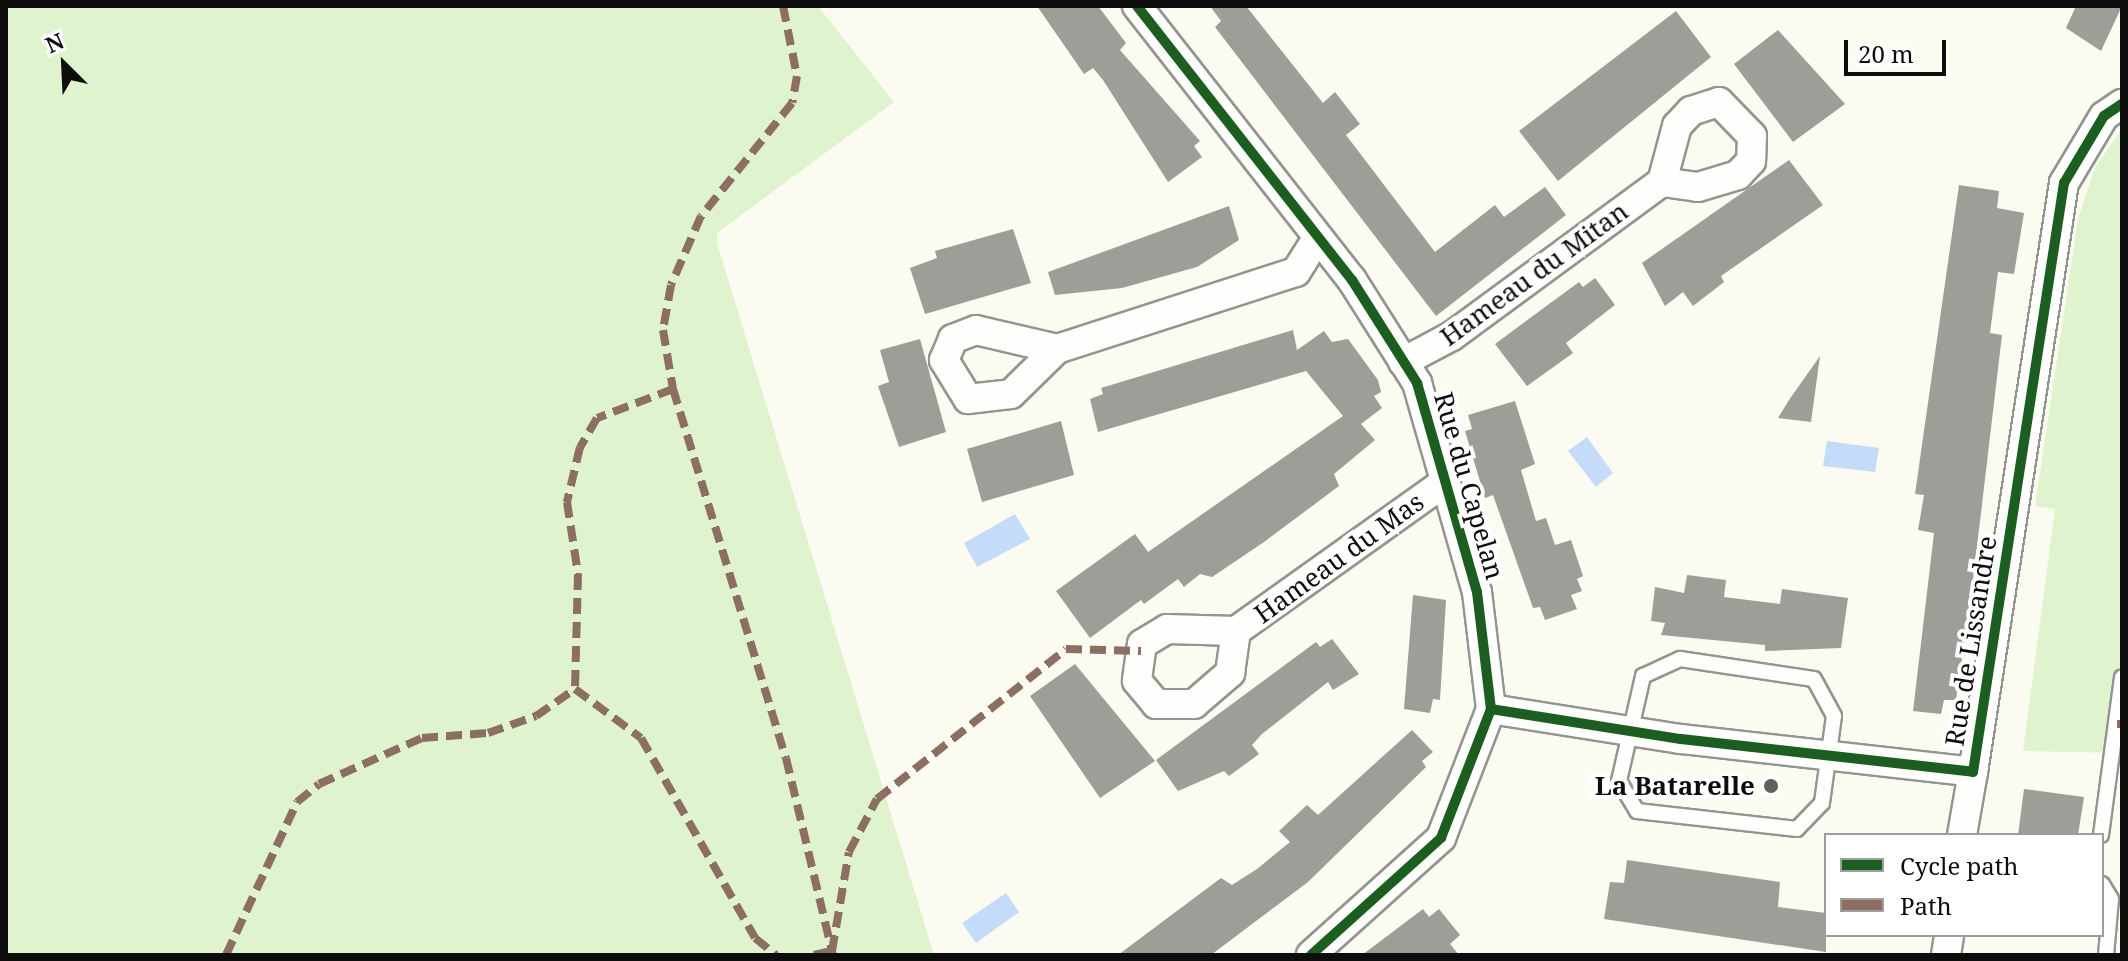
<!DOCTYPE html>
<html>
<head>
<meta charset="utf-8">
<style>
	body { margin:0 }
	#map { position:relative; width:2128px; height:961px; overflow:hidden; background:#fbfbf1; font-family:"Noto Serif",serif }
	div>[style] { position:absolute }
	.green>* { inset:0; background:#def3ce }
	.water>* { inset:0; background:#c4dcf9 }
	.building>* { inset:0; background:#9e9d97 }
	.roads { filter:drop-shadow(2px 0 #949490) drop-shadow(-2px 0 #949490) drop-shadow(0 2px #949490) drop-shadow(0 -2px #949490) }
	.service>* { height:14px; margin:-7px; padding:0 7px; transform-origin:7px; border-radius:7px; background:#fefefd }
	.minor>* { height:28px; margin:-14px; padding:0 14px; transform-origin:14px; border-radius:14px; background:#fefefd }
	.quiet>* { height:8px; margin-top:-4px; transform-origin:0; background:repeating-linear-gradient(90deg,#8d6e63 0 16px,transparent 0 24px) }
	.cycleway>* { height:10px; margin:-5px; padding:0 5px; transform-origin:5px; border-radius:5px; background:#1b5e20 }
	.dots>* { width:22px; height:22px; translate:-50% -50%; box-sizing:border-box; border:4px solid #fff; border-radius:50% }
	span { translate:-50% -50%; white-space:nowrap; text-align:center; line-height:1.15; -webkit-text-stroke:8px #fff; paint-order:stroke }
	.street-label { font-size:26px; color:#0d0d0d }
	.poi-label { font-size:26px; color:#0d0d0d; font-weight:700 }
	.right { translate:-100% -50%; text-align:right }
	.frame { position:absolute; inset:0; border:8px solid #0d0d0d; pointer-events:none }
	.legend { position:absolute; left:1824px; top:833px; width:280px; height:104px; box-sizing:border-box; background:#fff; border:2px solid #9e9e9e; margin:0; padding:10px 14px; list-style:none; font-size:24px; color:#0d0d0d }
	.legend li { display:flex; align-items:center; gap:16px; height:40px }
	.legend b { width:40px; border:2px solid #9e9e9e }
	.north { position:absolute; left:24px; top:24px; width:80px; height:80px; -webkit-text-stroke:6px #fff; paint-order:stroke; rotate:336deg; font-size:22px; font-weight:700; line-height:32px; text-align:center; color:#0d0d0d }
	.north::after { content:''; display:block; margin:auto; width:28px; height:36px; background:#0d0d0d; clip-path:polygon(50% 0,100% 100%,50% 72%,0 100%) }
	.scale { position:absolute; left:1844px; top:40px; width:102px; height:36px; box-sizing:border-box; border:4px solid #0d0d0d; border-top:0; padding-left:10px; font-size:24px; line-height:28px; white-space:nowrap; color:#0d0d0d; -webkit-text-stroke:6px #fff; paint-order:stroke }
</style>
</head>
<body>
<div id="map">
	<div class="green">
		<div style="clip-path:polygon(6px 6px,818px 6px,894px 102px,717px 233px,717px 243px,934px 955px,6px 955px)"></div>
		<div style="clip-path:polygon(2122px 128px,2122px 753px,2023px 751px,2055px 509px,2035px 506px,2078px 219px,2095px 168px)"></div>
	</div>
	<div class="water">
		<div style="clip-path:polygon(1587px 437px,1613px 473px,1596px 487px,1568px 451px)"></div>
		<div style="clip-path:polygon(1827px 441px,1879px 448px,1875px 472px,1823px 466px)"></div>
		<div style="clip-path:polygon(1015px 514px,1030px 539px,977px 567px,964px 543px)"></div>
		<div style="clip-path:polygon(1006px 893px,1019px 912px,976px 943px,962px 923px)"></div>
	</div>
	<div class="building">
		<div style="clip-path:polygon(1037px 6px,1098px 6px,1126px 43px,1120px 50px,1200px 141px,1194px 146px,1202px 157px,1168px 182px,1103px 80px,1093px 68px,1084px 74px)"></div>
		<div style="clip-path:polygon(1210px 6px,1246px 6px,1323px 103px,1335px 92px,1360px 124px,1346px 135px,1435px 252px,1495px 205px,1504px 217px,1545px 187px,1566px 215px,1436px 316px,1215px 27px,1221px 21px)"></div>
		<div style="clip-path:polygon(2076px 6px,2122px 6px,2101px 51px,2066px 28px)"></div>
		<div style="clip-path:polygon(1676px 11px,1711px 57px,1558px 181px,1519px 131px)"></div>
		<div style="clip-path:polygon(1778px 30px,1845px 104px,1793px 142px,1734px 64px)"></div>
		<div style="clip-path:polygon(1789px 160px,1823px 205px,1721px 276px,1724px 282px,1693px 306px,1683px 292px,1665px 306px,1642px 263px)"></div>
		<div style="clip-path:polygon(1959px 185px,1999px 191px,1997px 208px,2024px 213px,2014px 274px,1998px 272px,1990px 333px,2002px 335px,1972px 589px,1956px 700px,1944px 700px,1941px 714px,1913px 711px,1934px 533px,1918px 530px,1924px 495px,1915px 494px)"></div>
		<div style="clip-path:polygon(1229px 206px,1239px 240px,1197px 267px,1122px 288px,1055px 295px,1048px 272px)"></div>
		<div style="clip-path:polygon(1013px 229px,1031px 283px,925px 314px,910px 268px,937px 258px,935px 251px)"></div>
		<div style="clip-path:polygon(1595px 278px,1615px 305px,1566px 343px,1573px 353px,1527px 386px,1495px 344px,1579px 282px,1583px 287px)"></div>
		<div style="clip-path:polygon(1293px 330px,1297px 350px,1324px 331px,1332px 342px,1348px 339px,1378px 380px,1381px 392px,1374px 396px,1382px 408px,1361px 424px,1375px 440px,1334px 474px,1339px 486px,1264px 542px,1212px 577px,1200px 574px,1184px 587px,1178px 579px,1144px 604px,1141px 600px,1090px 638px,1056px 591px,1135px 534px,1148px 552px,1343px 416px,1306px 371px,1098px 432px,1090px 399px,1103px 394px,1101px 388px)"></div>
		<div style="clip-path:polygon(920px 339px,946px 432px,899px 447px,878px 386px,889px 382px,880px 350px)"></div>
		<div style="clip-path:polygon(1820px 356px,1811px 422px,1778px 418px,1789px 400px)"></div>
		<div style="clip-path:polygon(1515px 401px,1535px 464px,1521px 470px,1536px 521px,1546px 518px,1555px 545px,1571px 540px,1583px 576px,1577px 579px,1582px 591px,1571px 595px,1577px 609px,1545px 620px,1540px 607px,1533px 608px,1493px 495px,1485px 498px,1465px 431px,1472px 429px,1468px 415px)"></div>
		<div style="clip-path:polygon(1061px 421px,1074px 475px,982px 502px,967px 449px)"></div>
		<div style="clip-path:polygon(1687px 575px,1726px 580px,1724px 597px,1780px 604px,1782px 589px,1848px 598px,1841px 648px,1765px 651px,1765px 645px,1661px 635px,1665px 623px,1651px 621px,1655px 587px,1684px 593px)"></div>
		<div style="clip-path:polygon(1413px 595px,1446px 600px,1440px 700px,1433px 699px,1430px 713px,1404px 709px)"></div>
		<div style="clip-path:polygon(1332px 639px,1359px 674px,1333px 690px,1328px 682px,1262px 734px,1252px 745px,1259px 754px,1229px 776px,1224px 771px,1178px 791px,1156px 760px,1316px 642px,1320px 647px)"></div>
		<div style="clip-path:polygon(1075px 664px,1155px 761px,1100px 798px,1030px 696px)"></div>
		<div style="clip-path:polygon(1412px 730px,1433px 752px,1422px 761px,1426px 767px,1308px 882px,1211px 955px,1118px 955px,1221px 878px,1232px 885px,1257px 869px,1290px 842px,1279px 831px,1307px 805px,1318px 815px)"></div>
		<div style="clip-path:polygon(2024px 789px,2084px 797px,2078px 835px,2018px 835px)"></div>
		<div style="clip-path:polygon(1627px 860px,1780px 882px,1778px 907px,1826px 913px,1826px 952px,1604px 919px,1610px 882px,1624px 883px)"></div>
		<div style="clip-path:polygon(1423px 909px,1429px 917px,1439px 909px,1460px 935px,1450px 944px,1459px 955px,1362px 955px)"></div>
	</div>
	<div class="roads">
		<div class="service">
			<div style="left:1680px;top:659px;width:135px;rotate:8.5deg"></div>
			<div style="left:1814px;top:679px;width:42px;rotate:61.6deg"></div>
			<div style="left:1834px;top:716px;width:88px;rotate:97.9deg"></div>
			<div style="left:1822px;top:803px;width:36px;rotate:134deg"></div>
			<div style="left:1797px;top:829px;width:161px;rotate:-173.6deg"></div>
			<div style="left:1637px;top:811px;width:35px;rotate:-121deg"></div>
			<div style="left:1619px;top:781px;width:108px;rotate:-77.1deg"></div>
			<div style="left:1643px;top:676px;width:41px;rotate:-24.7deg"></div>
			<div style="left:2101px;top:835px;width:159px;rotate:-82.4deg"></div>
			<div style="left:2102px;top:884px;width:17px;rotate:59deg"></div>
			<div style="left:2111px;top:899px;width:56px;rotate:95.1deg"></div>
		</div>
		<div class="minor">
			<div style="left:1137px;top:6px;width:348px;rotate:51.9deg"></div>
			<div style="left:1352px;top:280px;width:122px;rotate:57.7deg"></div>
			<div style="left:1417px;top:383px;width:217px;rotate:74deg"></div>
			<div style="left:1477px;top:592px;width:118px;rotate:83.2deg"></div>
			<div style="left:1491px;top:709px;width:138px;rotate:111.2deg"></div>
			<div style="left:1441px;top:838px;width:175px;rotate:138deg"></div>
			<div style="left:1057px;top:349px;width:83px;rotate:-166.8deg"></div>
			<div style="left:976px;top:330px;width:25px;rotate:159deg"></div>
			<div style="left:953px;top:339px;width:23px;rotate:113deg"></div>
			<div style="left:944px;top:360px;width:46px;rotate:58.4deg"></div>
			<div style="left:968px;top:399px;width:43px;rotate:-6.6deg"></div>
			<div style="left:1011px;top:394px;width:64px;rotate:-44.4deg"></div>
			<div style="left:1057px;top:349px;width:251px;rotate:-17.9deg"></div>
			<div style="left:1296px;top:272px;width:40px;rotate:-58deg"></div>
			<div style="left:1403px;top:362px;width:55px;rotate:-28deg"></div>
			<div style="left:1452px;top:336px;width:260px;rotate:-36.3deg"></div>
			<div style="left:1662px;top:182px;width:58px;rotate:-75deg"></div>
			<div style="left:1677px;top:126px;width:21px;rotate:-47deg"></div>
			<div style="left:1691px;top:111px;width:29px;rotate:-18deg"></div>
			<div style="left:1719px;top:102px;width:47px;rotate:45.9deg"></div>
			<div style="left:1752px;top:136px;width:25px;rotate:92deg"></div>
			<div style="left:1751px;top:161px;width:19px;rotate:133deg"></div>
			<div style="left:1738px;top:175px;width:42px;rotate:163.3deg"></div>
			<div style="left:1698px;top:187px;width:36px;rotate:-172deg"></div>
			<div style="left:1236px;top:631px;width:69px;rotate:-178.3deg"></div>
			<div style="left:1167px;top:629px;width:29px;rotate:149deg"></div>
			<div style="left:1142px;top:644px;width:37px;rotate:98deg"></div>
			<div style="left:1137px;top:681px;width:30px;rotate:50deg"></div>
			<div style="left:1156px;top:704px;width:38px"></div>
			<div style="left:1194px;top:704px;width:48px;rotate:-40.7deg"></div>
			<div style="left:1230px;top:673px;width:42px;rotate:-81.9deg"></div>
			<div style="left:1236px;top:631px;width:252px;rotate:-35.5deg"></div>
			<div style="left:1491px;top:709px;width:192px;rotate:9deg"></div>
			<div style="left:1681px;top:739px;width:294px;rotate:6.4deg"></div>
			<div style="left:1973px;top:772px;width:596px;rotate:-81.22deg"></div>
			<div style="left:2064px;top:183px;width:78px;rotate:-59.2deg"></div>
			<div style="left:2104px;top:116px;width:22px;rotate:-34deg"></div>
			<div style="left:1962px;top:835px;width:64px;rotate:-80.1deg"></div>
			<div style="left:1946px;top:955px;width:20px;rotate:-81deg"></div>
		</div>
	</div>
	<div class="quiet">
		<div style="left:783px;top:6px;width:71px;rotate:78.7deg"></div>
		<div style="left:797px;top:76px;width:27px;rotate:100deg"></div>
		<div style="left:792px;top:103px;width:145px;rotate:128.8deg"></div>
		<div style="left:701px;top:216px;width:75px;rotate:113.5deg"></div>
		<div style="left:671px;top:285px;width:46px;rotate:100.1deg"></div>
		<div style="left:663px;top:330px;width:60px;rotate:80.4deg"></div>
		<div style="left:673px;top:389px;width:386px;rotate:73deg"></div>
		<div style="left:786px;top:758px;width:203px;rotate:76.6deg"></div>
		<div style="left:673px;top:389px;width:81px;rotate:159.1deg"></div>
		<div style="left:597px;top:418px;width:34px;rotate:120deg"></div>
		<div style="left:580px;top:447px;width:57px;rotate:103.3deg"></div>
		<div style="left:567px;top:502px;width:73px;rotate:81.3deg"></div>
		<div style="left:578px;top:574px;width:115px;rotate:91.5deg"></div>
		<div style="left:575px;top:689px;width:82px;rotate:36.6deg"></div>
		<div style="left:641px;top:738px;width:230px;rotate:60.3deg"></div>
		<div style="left:755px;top:938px;width:27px;rotate:39deg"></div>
		<div style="left:2117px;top:724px;width:5px"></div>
		<div style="left:226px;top:955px;width:169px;rotate:-65.1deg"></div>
		<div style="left:297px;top:802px;width:28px;rotate:-39deg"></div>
		<div style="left:319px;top:784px;width:113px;rotate:-24.1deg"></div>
		<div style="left:422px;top:738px;width:66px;rotate:-4.3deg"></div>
		<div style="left:488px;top:733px;width:51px;rotate:-19.5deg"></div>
		<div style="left:536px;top:716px;width:47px;rotate:-34.7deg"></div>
		<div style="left:814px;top:955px;width:18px;rotate:-13deg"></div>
		<div style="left:832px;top:951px;width:100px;rotate:-80.3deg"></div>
		<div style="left:849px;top:852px;width:60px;rotate:-62.2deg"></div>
		<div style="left:877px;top:799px;width:241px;rotate:-38.4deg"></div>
		<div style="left:1066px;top:649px;width:75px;rotate:1.5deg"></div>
	</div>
	<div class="cycleway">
		<div style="left:1137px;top:6px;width:348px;rotate:51.9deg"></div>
		<div style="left:1352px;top:280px;width:122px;rotate:57.7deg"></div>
		<div style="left:1417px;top:383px;width:217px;rotate:74deg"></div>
		<div style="left:1477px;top:592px;width:118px;rotate:83.2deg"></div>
		<div style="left:1491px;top:709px;width:138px;rotate:111.2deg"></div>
		<div style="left:1441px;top:838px;width:175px;rotate:138deg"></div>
		<div style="left:1491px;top:709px;width:192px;rotate:9deg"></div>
		<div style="left:1681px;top:739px;width:294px;rotate:6.4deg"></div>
		<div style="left:1973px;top:772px;width:596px;rotate:-81.22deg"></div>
		<div style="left:2064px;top:183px;width:78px;rotate:-59.2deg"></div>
		<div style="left:2104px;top:116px;width:22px;rotate:-34deg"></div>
	</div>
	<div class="dots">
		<div style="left:1771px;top:786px;background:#60605d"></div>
	</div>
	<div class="street-label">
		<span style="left:1534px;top:274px;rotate:-36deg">Hameau du Mitan</span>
		<span style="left:1469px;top:486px;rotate:74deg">Rue du Capelan</span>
		<span style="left:1339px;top:558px;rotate:-36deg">Hameau du Mas</span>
		<span style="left:1971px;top:641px;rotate:-81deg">Rue de Lissandre</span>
	</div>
	<div class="poi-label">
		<span class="right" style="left:1755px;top:786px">La Batarelle</span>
	</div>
	<div class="frame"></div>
	<ul class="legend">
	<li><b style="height:10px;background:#1b5e20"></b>Cycle path</li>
	<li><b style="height:10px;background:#8d6e63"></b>Path</li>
	</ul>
	<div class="north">N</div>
	<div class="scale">20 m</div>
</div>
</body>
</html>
